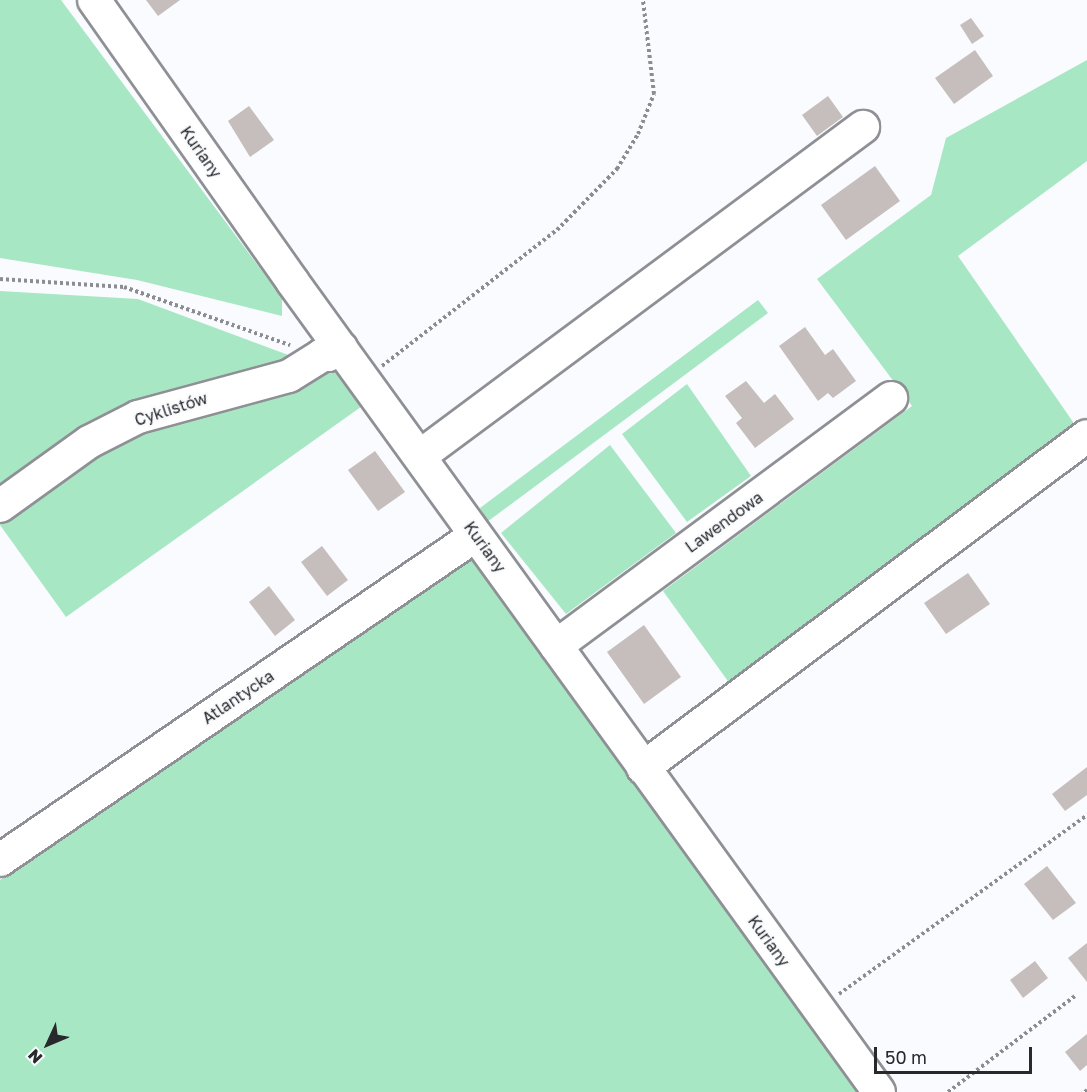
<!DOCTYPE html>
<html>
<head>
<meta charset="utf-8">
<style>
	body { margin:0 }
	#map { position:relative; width:1087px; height:1092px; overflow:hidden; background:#fafbfe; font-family:"Golos Text",sans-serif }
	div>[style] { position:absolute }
	.green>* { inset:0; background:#a8e7c4 }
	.building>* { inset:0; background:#c5bebc }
	.path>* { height:4px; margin-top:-2px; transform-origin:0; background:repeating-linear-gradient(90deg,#8c8d90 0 3px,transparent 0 6px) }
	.roads { filter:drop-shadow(2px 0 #8f9095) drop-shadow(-2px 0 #8f9095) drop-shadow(0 2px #8f9095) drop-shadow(0 -2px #8f9095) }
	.minor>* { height:32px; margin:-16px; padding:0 16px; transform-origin:16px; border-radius:16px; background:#fff }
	span { translate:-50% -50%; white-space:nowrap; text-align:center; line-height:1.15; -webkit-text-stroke:4.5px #fafbfe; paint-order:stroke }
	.street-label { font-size:16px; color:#28292b }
	.north { position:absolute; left:18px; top:1014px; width:60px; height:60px; -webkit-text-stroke:4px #fafbfe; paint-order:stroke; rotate:226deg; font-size:16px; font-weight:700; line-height:24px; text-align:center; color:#28292b }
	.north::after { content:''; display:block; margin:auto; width:21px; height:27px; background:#28292b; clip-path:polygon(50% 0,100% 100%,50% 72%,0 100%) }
	.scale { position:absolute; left:874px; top:1047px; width:158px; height:27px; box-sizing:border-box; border:3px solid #28292b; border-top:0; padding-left:8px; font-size:18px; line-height:21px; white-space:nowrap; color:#28292b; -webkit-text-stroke:4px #fafbfe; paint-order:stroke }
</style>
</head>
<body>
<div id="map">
	<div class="green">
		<div style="clip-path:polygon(0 0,61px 0,282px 298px,282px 316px,137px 280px,0 258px)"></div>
		<div style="clip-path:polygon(1087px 60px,1087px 161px,958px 256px,1080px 432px,730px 684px,663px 591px,912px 406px,817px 279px,931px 195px,946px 138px)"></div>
		<div style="clip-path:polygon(0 291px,138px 299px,345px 376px,365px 404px,66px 617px,0 525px)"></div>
		<div style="clip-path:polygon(758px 300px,768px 313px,487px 522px,480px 508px)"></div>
		<div style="clip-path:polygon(687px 384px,751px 476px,687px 522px,622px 434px)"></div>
		<div style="clip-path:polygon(610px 445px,676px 533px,566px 614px,501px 533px)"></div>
		<div style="clip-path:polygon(472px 551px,865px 1092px,0 1092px,0 880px)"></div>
	</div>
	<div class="building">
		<div style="clip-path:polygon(146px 0,180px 0,158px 16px)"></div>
		<div style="clip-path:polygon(971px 18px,984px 36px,972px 44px,960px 25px)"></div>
		<div style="clip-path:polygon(975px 50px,993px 76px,954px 104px,935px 78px)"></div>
		<div style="clip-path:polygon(828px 96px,843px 117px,817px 136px,802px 115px)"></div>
		<div style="clip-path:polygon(249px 106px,274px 140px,250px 157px,228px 121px)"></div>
		<div style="clip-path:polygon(875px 166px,900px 201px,846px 240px,821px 205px)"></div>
		<div style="clip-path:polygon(805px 327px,825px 355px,833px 349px,856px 381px,833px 398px,828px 393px,818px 401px,779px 346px)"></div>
		<div style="clip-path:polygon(746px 381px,764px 403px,775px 394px,794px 419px,755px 448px,736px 423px,742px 418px,725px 396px)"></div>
		<div style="clip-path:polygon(375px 451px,405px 492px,378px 511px,348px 470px)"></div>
		<div style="clip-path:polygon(322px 546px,348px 580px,327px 596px,301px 562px)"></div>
		<div style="clip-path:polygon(968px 573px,990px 604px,946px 634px,924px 603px)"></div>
		<div style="clip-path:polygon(269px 586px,295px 620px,275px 636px,249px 602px)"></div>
		<div style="clip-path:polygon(644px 625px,681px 677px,644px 704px,607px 652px)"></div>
		<div style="clip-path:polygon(1087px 767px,1087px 795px,1065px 811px,1052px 794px)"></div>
		<div style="clip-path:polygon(1047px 866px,1076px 903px,1053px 920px,1024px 884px)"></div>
		<div style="clip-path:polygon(1087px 943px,1087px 982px,1068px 958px)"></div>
		<div style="clip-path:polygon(1035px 961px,1048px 978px,1023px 998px,1010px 980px)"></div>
		<div style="clip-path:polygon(1087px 1034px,1087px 1065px,1080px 1071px,1065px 1052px)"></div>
	</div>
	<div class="path">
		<div style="left:0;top:279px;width:124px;rotate:3.7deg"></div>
		<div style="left:124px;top:287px;width:176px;rotate:19.3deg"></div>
		<div style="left:382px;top:366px;width:222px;rotate:-37.9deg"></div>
		<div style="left:557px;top:230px;width:86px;rotate:-45.5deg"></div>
		<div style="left:617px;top:169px;width:41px;rotate:-59deg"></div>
		<div style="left:638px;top:134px;width:43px;rotate:-68.2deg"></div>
		<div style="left:654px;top:94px;width:95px;rotate:-96.7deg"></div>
		<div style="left:839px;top:994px;width:306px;rotate:-35.8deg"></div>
		<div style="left:948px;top:1092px;width:159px;rotate:-37.1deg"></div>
		<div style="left:1085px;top:1092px;width:3px;rotate:-45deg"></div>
	</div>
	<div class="roads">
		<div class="minor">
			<div style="left:94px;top:0;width:344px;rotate:54.8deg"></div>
			<div style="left:292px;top:281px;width:1001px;rotate:54.1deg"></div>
			<div style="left:420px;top:456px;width:552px;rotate:-36.6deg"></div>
			<div style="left:0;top:506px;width:110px;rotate:-35.7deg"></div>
			<div style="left:89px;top:442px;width:55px;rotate:-27deg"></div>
			<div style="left:138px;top:417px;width:156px;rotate:-15.2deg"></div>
			<div style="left:289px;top:376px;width:39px;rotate:-32deg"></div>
			<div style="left:322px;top:355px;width:6px"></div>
			<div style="left:328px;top:355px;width:15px;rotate:-28deg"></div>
			<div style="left:556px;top:646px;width:417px;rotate:-36.5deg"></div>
			<div style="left:643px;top:768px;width:554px;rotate:-36.79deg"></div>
			<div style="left:0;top:860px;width:576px;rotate:-34.32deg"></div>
		</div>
	</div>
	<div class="street-label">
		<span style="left:201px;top:152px;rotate:55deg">Kuriany</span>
		<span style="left:171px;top:409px;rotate:-18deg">Cyklistów</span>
		<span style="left:724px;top:522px;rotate:-36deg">Lawendowa</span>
		<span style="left:485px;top:547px;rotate:54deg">Kuriany</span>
		<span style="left:238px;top:697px;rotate:-34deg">Atlantycka</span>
		<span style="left:769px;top:941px;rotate:54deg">Kuriany</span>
	</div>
	<div class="north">N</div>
	<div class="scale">50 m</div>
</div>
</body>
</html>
